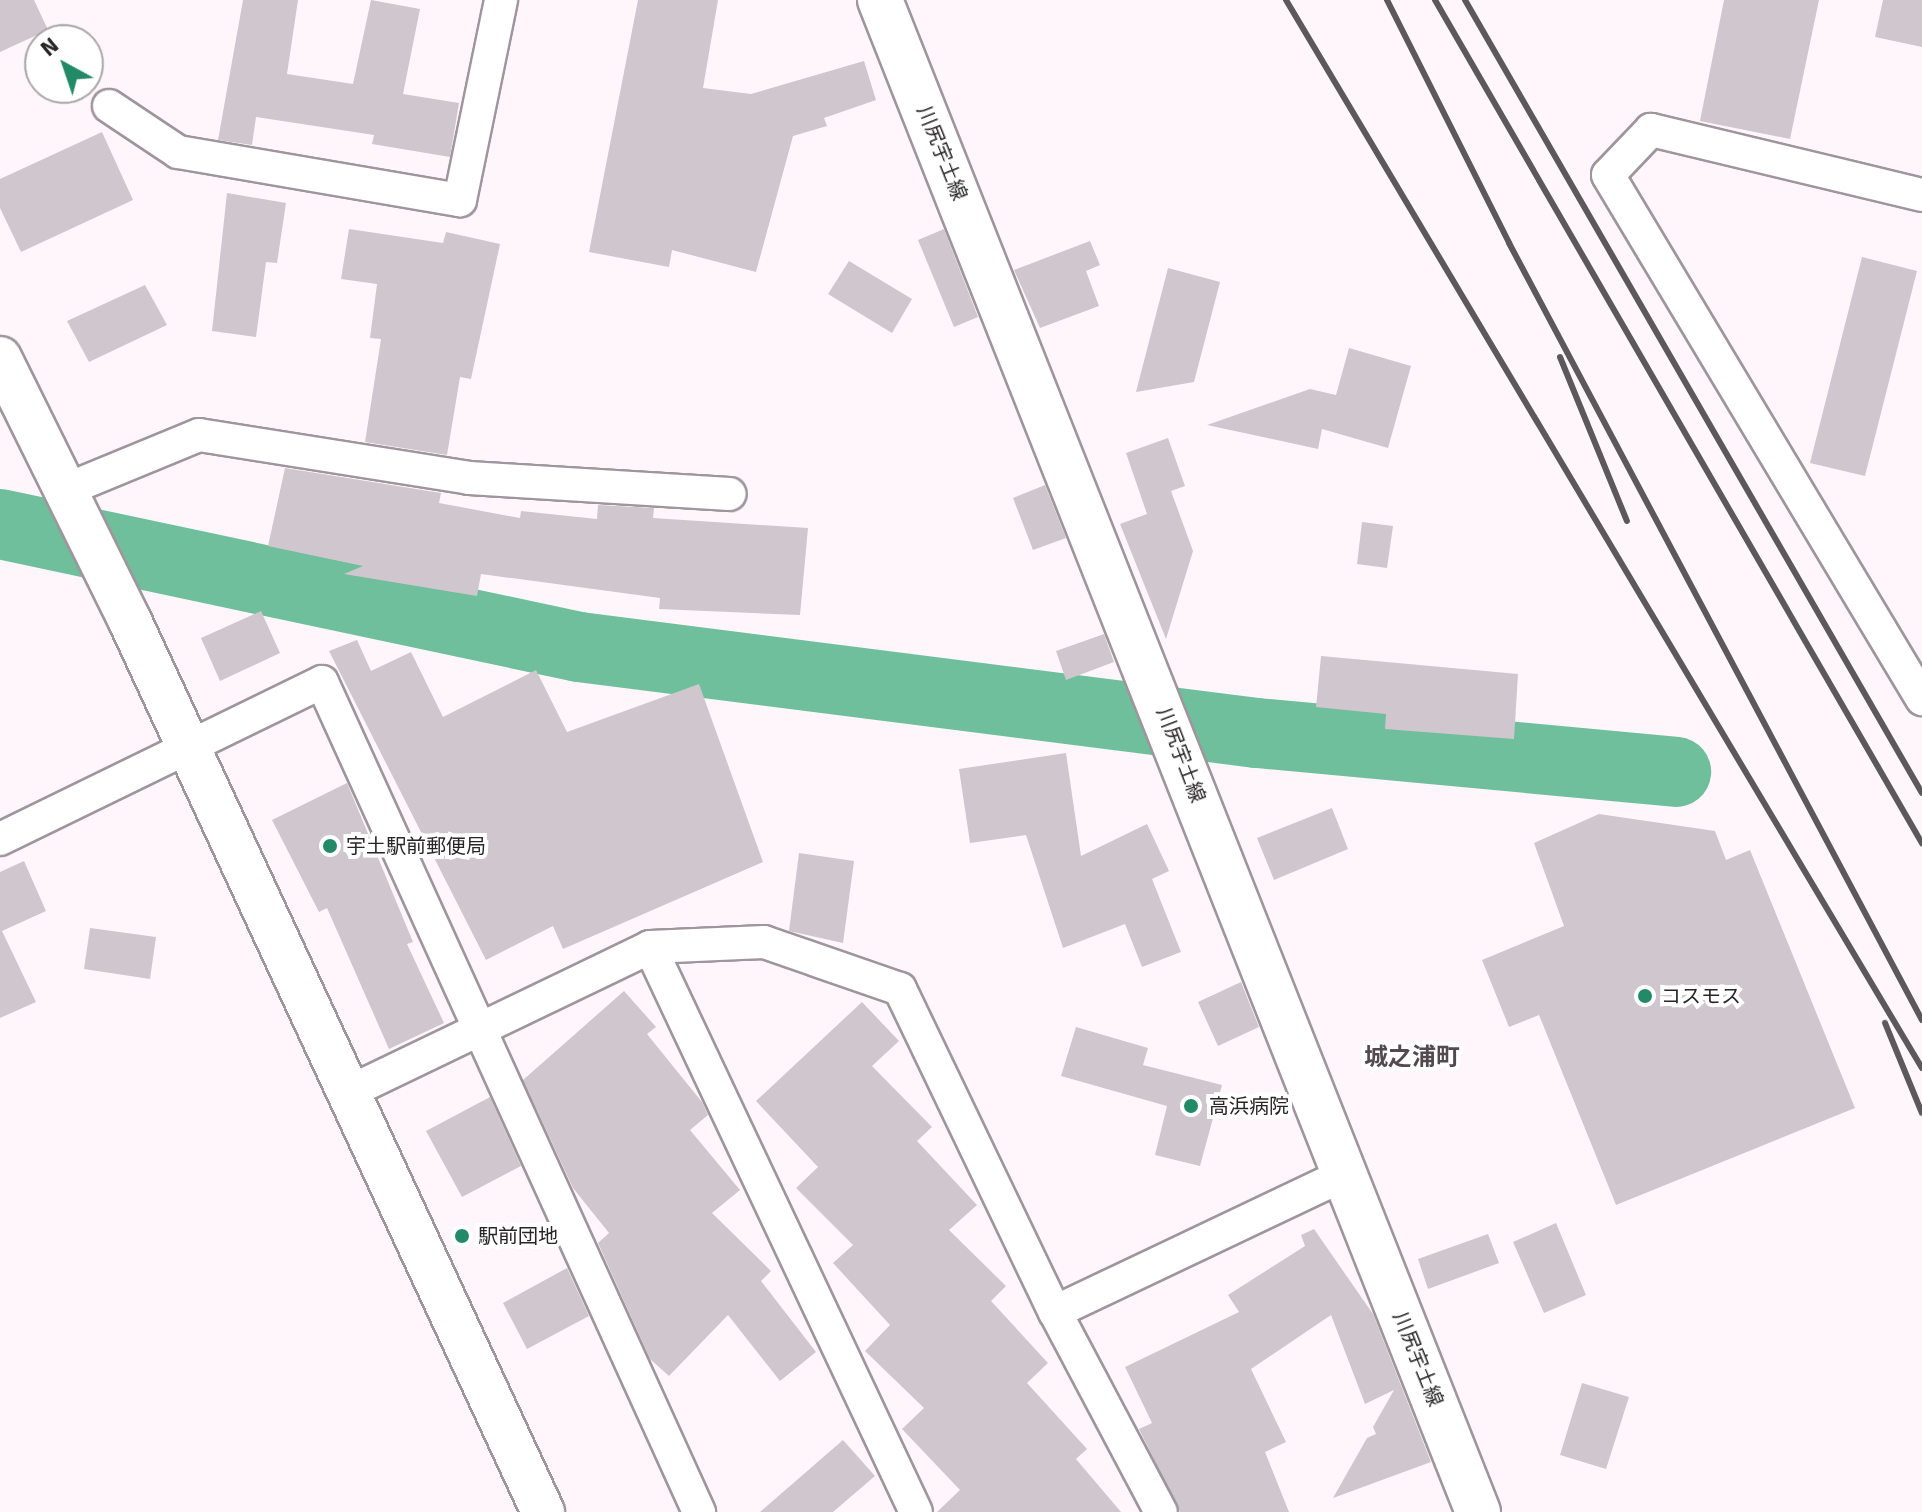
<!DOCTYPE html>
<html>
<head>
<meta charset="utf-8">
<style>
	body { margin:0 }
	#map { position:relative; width:1922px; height:1512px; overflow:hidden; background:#fff6fc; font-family:Signika,"Noto Sans JP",sans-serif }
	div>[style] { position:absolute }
	.river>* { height:70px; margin:-35px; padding:0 35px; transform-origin:35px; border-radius:35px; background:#6fbf9d }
	.building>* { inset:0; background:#d0c6ce }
	.roads { filter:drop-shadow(2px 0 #9f959c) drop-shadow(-2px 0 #9f959c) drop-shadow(0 2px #9f959c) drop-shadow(0 -2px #9f959c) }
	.minor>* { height:32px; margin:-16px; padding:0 16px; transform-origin:16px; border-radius:16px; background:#fff }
	.tertiary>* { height:42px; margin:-21px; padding:0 21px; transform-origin:21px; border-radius:21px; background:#fff }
	.secondary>* { height:44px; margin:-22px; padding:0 22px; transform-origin:22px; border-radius:22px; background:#fff }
	.rail>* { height:6px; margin:-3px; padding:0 3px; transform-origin:3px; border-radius:3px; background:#5c585b }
	.dots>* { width:22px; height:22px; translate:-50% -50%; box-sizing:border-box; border:4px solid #fff; border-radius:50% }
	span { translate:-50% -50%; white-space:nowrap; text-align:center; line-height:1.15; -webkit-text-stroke:8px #fff; paint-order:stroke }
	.street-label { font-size:20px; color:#282527 }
	.poi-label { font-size:20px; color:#282527 }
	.left { translate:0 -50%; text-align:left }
	.quarter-label { font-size:24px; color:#534a50; font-weight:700 }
	.north { position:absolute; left:24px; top:24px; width:80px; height:80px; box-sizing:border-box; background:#fff; border:2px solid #a9a8a9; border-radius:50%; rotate:320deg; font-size:22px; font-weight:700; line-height:32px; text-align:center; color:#282527 }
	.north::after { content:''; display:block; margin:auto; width:28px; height:36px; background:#238a67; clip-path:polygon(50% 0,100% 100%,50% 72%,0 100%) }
</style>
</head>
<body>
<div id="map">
	<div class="river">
		<div style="left:0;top:524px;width:592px;rotate:11.99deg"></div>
		<div style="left:579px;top:647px;width:683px;rotate:7.23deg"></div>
		<div style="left:1257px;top:733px;width:421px;rotate:5.3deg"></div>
	</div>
	<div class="building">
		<div style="clip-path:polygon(0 0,34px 0,48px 30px,0 52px)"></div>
		<div style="clip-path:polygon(243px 0,298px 0,287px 74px,353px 84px,371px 0,420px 9px,403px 94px,459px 103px,450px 157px,372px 144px,374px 135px,256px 117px,252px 145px,218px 140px)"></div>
		<div style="clip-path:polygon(638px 0,718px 0,703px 88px,751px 94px,864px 61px,876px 100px,824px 118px,827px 126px,793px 136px,756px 272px,672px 250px,669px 267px,589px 252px)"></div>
		<div style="clip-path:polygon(1724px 0,1819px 0,1790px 139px,1700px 121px)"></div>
		<div style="clip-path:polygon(1883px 0,1922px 0,1922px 47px,1875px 37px)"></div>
		<div style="clip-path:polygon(102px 132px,133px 200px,21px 252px,0 208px,0 179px)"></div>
		<div style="clip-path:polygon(227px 193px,286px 203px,277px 263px,266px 262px,256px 337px,212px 331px)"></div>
		<div style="clip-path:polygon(349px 229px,443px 243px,446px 232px,500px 244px,471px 379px,460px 377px,447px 455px,365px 442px,381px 339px,370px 338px,377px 284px,341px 279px)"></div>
		<div style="clip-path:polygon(944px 229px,978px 317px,954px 327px,918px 240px)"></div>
		<div style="clip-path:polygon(1090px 241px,1100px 265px,1086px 271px,1099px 306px,1040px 328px,1014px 270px)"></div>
		<div style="clip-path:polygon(1862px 257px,1917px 271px,1865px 476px,1810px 463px)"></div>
		<div style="clip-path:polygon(849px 261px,912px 299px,892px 333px,828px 294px)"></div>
		<div style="clip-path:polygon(1168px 268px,1220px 282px,1194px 382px,1136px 392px)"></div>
		<div style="clip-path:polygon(145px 285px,167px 325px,89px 362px,67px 321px)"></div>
		<div style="clip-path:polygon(1349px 348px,1411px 366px,1388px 448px,1322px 429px,1318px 449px,1207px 425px,1310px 389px,1336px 395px)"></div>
		<div style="clip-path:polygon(1168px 438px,1185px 486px,1171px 491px,1193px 551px,1166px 639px,1120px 524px,1147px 514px,1126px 453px)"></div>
		<div style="clip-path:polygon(285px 468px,441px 493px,439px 503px,520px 518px,521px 511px,597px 519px,598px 505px,654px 508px,653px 518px,808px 528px,800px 615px,659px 609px,660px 598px,481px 574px,477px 596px,344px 574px,363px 566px,268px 546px)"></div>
		<div style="clip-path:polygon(1045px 485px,1066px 538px,1033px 550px,1013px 498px)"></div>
		<div style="clip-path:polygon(1362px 522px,1393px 526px,1387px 568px,1357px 564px)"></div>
		<div style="clip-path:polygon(261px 611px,280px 653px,220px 681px,201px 638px)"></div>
		<div style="clip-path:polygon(1104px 634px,1114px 662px,1066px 680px,1056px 651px)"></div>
		<div style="clip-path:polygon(357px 640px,371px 671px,411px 652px,443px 717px,536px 670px,567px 732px,699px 684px,763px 862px,563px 949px,553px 926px,486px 960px,329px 651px)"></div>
		<div style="clip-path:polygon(1321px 656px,1518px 674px,1514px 739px,1385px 729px,1386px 714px,1316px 707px)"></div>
		<div style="clip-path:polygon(1066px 753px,1081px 856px,1147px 824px,1169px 871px,1152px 879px,1181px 952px,1142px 967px,1125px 924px,1063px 948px,1026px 835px,970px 843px,959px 769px)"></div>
		<div style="clip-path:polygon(347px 783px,413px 942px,407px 944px,444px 1023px,389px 1049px,327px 908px,319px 912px,272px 820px)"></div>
		<div style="clip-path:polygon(1332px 808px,1348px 849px,1274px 880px,1257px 838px)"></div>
		<div style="clip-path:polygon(1599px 814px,1715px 831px,1726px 860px,1750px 850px,1855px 1108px,1616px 1205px,1539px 1015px,1509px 1027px,1482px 960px,1564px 926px,1534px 843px)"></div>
		<div style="clip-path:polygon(799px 853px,854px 861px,843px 943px,789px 931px)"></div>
		<div style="clip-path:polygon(24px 861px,46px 911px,2px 931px,36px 1002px,0 1018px,0 872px)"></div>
		<div style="clip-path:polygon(90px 928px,156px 937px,150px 979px,84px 969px)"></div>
		<div style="clip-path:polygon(1241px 982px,1259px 1027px,1218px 1046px,1198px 1002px)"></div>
		<div style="clip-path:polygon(624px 991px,656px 1027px,647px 1034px,702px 1102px,708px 1115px,690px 1130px,740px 1190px,712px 1213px,771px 1271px,761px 1281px,816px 1352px,780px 1381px,728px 1315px,669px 1376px,650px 1359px,598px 1243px,609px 1233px,573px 1188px,523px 1080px)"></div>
		<div style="clip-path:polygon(862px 1002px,899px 1041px,872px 1066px,932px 1127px,917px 1141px,977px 1205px,949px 1230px,1006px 1286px,991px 1301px,1048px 1363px,1027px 1383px,1087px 1449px,1076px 1459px,1121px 1512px,937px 1512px,960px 1490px,902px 1429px,924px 1408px,865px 1351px,890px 1325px,833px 1263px,853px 1245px,796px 1188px,818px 1167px,756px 1101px)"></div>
		<div style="clip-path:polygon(1076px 1027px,1148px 1048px,1143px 1065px,1222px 1085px,1200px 1166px,1155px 1155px,1167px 1106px,1061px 1076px)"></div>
		<div style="clip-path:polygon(490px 1097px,521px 1166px,462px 1197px,426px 1131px)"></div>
		<div style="clip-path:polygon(1556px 1223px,1586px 1295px,1544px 1313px,1513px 1242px)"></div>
		<div style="clip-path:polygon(1314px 1229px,1373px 1314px,1431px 1462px,1333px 1498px,1367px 1438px,1376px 1434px,1373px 1427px,1394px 1390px,1365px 1404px,1331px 1315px,1251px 1369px,1286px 1442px,1265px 1452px,1289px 1512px,1180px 1512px,1139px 1429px,1152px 1423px,1125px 1367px,1239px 1312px,1228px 1295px,1305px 1246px,1301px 1235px)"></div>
		<div style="clip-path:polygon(1488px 1234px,1499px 1263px,1428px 1289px,1418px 1259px)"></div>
		<div style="clip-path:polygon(567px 1268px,589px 1316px,527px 1349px,503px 1303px)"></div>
		<div style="clip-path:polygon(1582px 1383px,1629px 1397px,1606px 1469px,1560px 1455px)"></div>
		<div style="clip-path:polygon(843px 1440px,875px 1476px,833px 1512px,760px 1512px)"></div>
	</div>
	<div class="roads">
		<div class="minor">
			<div style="left:109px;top:106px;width:83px;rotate:33.7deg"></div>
			<div style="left:178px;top:152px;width:286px;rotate:9.7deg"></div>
			<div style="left:460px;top:200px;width:204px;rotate:-78.4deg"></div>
			<div style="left:1922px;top:195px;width:279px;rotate:-166.5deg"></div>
			<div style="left:1651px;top:130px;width:62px;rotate:133.7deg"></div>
			<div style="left:1608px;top:175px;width:611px;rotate:59.07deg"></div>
			<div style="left:63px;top:491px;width:147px;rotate:-22.4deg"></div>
			<div style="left:199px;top:435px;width:273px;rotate:9deg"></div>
			<div style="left:469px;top:478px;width:261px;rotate:3.5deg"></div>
			<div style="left:0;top:839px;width:358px;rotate:-26deg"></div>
			<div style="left:322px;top:682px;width:912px;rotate:65.57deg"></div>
			<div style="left:650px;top:947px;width:624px;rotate:64.79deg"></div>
			<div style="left:345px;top:1094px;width:339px;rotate:-25.7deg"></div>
			<div style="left:650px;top:947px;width:114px;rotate:-2.5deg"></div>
			<div style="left:764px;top:942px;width:144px;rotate:19.1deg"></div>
			<div style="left:900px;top:989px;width:358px;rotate:64.4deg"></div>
			<div style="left:1055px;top:1312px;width:226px;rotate:62.1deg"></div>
			<div style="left:1055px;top:1312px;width:321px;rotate:-25.4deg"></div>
		</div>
		<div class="tertiary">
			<div style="left:0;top:358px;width:293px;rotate:63.7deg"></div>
			<div style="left:130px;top:621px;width:982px;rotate:65.13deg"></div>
		</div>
		<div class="secondary">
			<div style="left:880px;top:0;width:1626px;rotate:68.42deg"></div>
		</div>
	</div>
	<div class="rail">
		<div style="left:1286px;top:0;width:1243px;rotate:59.23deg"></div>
		<div style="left:1387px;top:0;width:272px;rotate:63.3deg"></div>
		<div style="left:1509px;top:243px;width:880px;rotate:62.01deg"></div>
		<div style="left:1435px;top:0;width:974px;rotate:59.99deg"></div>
		<div style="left:1465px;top:0;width:915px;rotate:60.05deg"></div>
		<div style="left:1560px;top:357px;width:177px;rotate:67.8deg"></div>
		<div style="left:1885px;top:1023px;width:97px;rotate:67.7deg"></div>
	</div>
	<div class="dots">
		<div style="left:330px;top:846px;background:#238a67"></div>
		<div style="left:1645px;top:996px;background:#238a67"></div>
		<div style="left:1191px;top:1106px;background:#238a67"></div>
		<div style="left:462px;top:1236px;background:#238a67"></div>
	</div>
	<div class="street-label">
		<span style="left:942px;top:153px;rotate:68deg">川尻宇土線</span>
		<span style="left:1181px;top:755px;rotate:69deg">川尻宇土線</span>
		<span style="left:1418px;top:1359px;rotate:68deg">川尻宇土線</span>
	</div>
	<div class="poi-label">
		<span class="left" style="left:346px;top:846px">宇土駅前郵便局</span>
		<span class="left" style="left:1661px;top:996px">コスモス</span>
		<span class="left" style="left:1209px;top:1106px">高浜病院</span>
		<span class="left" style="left:478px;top:1236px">駅前団地</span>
	</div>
	<div class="quarter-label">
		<span style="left:1412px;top:1058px">城之浦町</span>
	</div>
	<div class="north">N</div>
</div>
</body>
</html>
